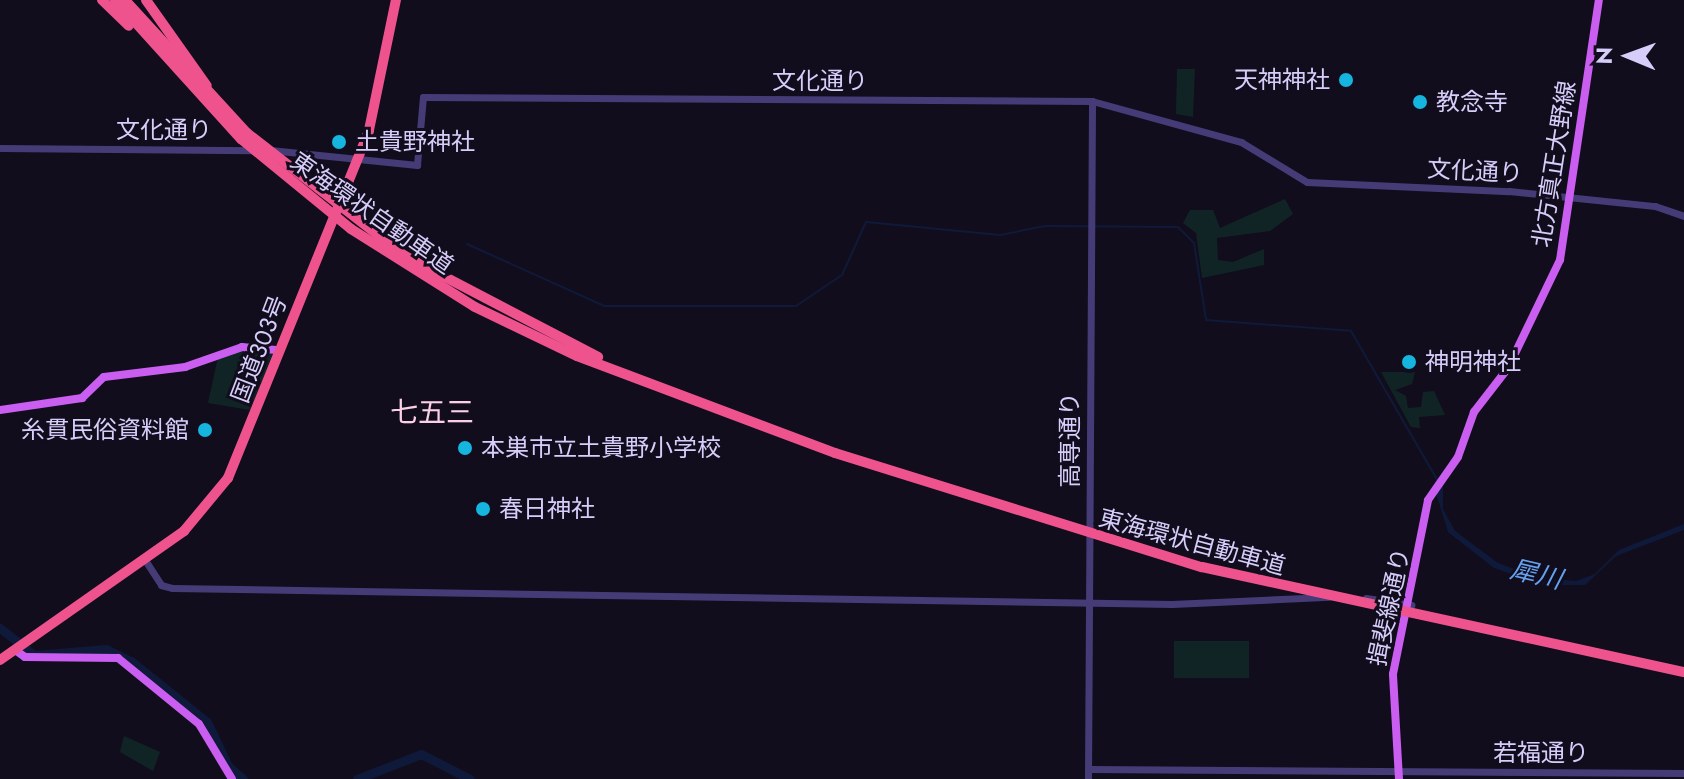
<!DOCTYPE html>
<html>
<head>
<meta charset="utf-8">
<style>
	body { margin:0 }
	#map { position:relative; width:1684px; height:779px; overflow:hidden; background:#110d1c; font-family:Jost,"Noto Sans JP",sans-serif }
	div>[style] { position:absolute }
	.green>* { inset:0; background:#112425 }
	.water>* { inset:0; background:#0f1a3a }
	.stream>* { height:2px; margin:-1px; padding:0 1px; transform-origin:1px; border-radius:1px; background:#0f1a3a }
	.river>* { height:9px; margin:-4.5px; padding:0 4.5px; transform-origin:4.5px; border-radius:4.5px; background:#0f1a3a }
	.minor>* { height:7px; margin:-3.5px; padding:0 3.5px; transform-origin:3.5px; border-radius:3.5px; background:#453c77 }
	.major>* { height:8px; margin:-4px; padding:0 4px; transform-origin:4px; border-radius:4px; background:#c95ef0 }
	.highway>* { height:10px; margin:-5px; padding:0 5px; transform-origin:5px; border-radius:5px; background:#ef538e }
	.highway-bridge>* { height:10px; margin:-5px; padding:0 5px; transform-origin:5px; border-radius:5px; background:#ef538e }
	.dots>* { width:22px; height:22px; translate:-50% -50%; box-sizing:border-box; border:4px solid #110d1c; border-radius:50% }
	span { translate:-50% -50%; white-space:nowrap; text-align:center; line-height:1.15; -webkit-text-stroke:6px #110d1c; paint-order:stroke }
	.poi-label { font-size:24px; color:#d7cdfa }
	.right { translate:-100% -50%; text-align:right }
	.left { translate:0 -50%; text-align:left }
	.street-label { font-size:24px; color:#d7cdfa }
	.water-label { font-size:26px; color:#65a1f1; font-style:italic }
	.quarter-label { font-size:28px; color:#fbcfe6 }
	.north { position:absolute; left:1588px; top:16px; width:80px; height:80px; -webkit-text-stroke:6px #110d1c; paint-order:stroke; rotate:271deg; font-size:22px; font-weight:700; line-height:32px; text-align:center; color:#d7cdfa }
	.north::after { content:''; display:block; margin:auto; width:28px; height:36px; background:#d7cdfa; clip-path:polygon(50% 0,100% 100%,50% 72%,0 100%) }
</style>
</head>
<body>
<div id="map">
	<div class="green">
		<div style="clip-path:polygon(1177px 69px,1195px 69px,1193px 117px,1176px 114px)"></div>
		<div style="clip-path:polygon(1285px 199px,1293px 214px,1270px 231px,1217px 238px,1218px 260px,1233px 262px,1264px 249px,1264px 265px,1202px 278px,1196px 233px,1183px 223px,1190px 210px,1213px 210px,1220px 228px)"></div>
		<div style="clip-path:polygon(241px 349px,273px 353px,250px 410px,208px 403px,218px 357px)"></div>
		<div style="clip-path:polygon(1381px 372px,1415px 372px,1412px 384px,1395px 390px,1406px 396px,1408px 408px,1421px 407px,1423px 392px,1434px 391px,1445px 415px,1419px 417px,1420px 428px,1411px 427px)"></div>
		<div style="clip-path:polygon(1174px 641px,1249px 641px,1249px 678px,1174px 678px)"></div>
		<div style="clip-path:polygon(124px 736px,160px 752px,153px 771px,120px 752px)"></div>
	</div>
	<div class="water">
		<div style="clip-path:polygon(1443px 484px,1443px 509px,1455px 531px,1498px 563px,1536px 577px,1576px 581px,1595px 574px,1619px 550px,1684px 524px,1684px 530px,1616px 556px,1585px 585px,1544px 585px,1494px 568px,1448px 532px,1436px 493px)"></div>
	</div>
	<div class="stream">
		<div style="left:467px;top:244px;width:150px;rotate:24.3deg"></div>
		<div style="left:604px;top:306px;width:192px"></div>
		<div style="left:796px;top:306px;width:55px;rotate:-34deg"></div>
		<div style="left:842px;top:275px;width:58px;rotate:-65.6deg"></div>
		<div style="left:866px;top:222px;width:135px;rotate:5.5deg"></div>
		<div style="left:1000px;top:235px;width:46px;rotate:-11.3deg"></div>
		<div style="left:1045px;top:226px;width:133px;rotate:0.4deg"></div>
		<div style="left:1178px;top:227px;width:23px;rotate:45deg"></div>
		<div style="left:1194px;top:243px;width:78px;rotate:81.1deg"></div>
		<div style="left:1206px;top:320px;width:145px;rotate:4.3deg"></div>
		<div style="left:1351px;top:331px;width:173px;rotate:59.9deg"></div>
	</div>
	<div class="river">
		<div style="left:0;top:628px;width:43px;rotate:38.5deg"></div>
		<div style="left:34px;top:655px;width:72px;rotate:-4.8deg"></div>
		<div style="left:106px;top:649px;width:28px;rotate:26deg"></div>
		<div style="left:131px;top:661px;width:97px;rotate:38.8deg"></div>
		<div style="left:207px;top:722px;width:49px;rotate:64.5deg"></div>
		<div style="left:228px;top:766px;width:20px;rotate:41deg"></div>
		<div style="left:357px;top:779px;width:69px;rotate:-21.3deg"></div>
		<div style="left:421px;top:754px;width:55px;rotate:27deg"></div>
	</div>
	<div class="minor">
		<div style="left:0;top:148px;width:254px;rotate:0.5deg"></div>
		<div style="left:270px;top:150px;width:148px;rotate:5.8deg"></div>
		<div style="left:417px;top:165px;width:68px;rotate:-85deg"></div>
		<div style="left:423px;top:97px;width:669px;rotate:0.34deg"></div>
		<div style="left:1092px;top:101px;width:155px;rotate:15.4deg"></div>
		<div style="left:1241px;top:142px;width:77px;rotate:31.2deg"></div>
		<div style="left:1307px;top:182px;width:202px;rotate:2.6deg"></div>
		<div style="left:1509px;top:191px;width:147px;rotate:5.9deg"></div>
		<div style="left:1655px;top:206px;width:31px;rotate:19deg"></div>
		<div style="left:145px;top:560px;width:30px;rotate:57deg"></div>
		<div style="left:161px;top:585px;width:11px;rotate:15deg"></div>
		<div style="left:172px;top:588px;width:1000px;rotate:0.92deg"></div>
		<div style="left:1172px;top:604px;width:157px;rotate:-2.6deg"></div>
		<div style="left:1366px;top:598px;width:46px;rotate:8.8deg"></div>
		<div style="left:1088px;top:769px;width:596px;rotate:0.38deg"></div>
		<div style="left:1088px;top:779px;width:678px;rotate:-89.66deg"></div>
	</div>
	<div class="major">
		<div style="left:0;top:410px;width:83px;rotate:-8.3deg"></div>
		<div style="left:82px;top:398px;width:30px;rotate:-44deg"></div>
		<div style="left:104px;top:377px;width:82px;rotate:-7deg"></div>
		<div style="left:185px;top:367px;width:60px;rotate:-19.3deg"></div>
		<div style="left:242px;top:347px;width:37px;rotate:5deg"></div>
		<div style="left:15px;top:650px;width:12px;rotate:35deg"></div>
		<div style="left:25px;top:657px;width:93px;rotate:0.6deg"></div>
		<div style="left:118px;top:658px;width:104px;rotate:39.2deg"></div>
		<div style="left:199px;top:724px;width:64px;rotate:59deg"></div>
		<div style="left:1399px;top:779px;width:105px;rotate:-93.3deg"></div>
		<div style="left:1393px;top:674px;width:177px;rotate:-78.6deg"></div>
		<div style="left:1428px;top:500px;width:52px;rotate:-55.1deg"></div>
		<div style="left:1458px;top:457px;width:48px;rotate:-70.4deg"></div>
		<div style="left:1474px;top:412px;width:56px;rotate:-52.3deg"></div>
		<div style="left:1508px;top:368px;width:120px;rotate:-64.3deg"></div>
		<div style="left:1560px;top:260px;width:263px;rotate:-81.5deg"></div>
	</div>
	<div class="highway">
		<div style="left:102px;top:0;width:37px;rotate:44deg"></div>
		<div style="left:115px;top:0;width:188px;rotate:47.8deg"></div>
		<div style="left:125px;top:0;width:180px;rotate:47.5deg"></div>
		<div style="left:146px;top:0;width:105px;rotate:54.7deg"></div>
		<div style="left:0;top:660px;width:225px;rotate:-35deg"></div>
		<div style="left:184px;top:531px;width:69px;rotate:-50.3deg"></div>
		<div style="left:228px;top:478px;width:375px;rotate:-67.9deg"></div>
		<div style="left:369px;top:130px;width:133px;rotate:-78.3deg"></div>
	</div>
	<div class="highway-bridge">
		<div style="left:247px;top:133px;width:200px;rotate:37.9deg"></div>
		<div style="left:405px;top:256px;width:218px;rotate:27.6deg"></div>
		<div style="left:241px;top:139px;width:142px;rotate:39.3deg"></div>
		<div style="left:351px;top:229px;width:146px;rotate:32.2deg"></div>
		<div style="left:475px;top:307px;width:113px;rotate:25.7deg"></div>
		<div style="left:577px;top:356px;width:276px;rotate:20.6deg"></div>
		<div style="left:835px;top:453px;width:384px;rotate:17.3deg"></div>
		<div style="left:1202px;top:567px;width:493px;rotate:12.3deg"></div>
	</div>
	<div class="dots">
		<div style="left:1346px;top:80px;background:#15b5df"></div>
		<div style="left:1420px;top:102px;background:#15b5df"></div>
		<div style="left:339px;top:142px;background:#15b5df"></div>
		<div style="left:1409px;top:362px;background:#15b5df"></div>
		<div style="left:205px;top:430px;background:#15b5df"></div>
		<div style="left:465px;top:448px;background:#15b5df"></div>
		<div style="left:483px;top:509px;background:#15b5df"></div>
	</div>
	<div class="poi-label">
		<span class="right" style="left:1330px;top:80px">天神神社</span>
		<span class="left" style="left:1436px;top:102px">教念寺</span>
		<span class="left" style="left:355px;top:142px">土貴野神社</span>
		<span class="left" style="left:1425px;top:362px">神明神社</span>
		<span class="right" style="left:189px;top:430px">糸貫民俗資料館</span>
		<span class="left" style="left:481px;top:448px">本巣市立土貴野小学校</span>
		<span class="left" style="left:499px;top:509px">春日神社</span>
	</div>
	<div class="street-label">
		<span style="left:820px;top:81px">文化通り</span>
		<span style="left:164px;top:130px">文化通り</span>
		<span style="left:1554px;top:164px;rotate:-81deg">北方真正大野線</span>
		<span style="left:1475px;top:171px;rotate:3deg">文化通り</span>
		<span style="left:372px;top:213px;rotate:35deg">東海環状自動車道</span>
		<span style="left:259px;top:349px;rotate:-69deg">国道303号</span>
		<span style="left:1070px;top:440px;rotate:-90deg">高専通り</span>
		<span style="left:1192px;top:542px;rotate:15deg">東海環状自動車道</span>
		<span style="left:1389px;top:607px;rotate:-78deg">揖斐線通り</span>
		<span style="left:1541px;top:753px">若福通り</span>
	</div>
	<div class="water-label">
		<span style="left:1536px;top:575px;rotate:13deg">犀川</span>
	</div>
	<div class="quarter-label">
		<span style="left:432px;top:413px">七五三</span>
	</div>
	<div class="north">N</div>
</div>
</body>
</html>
